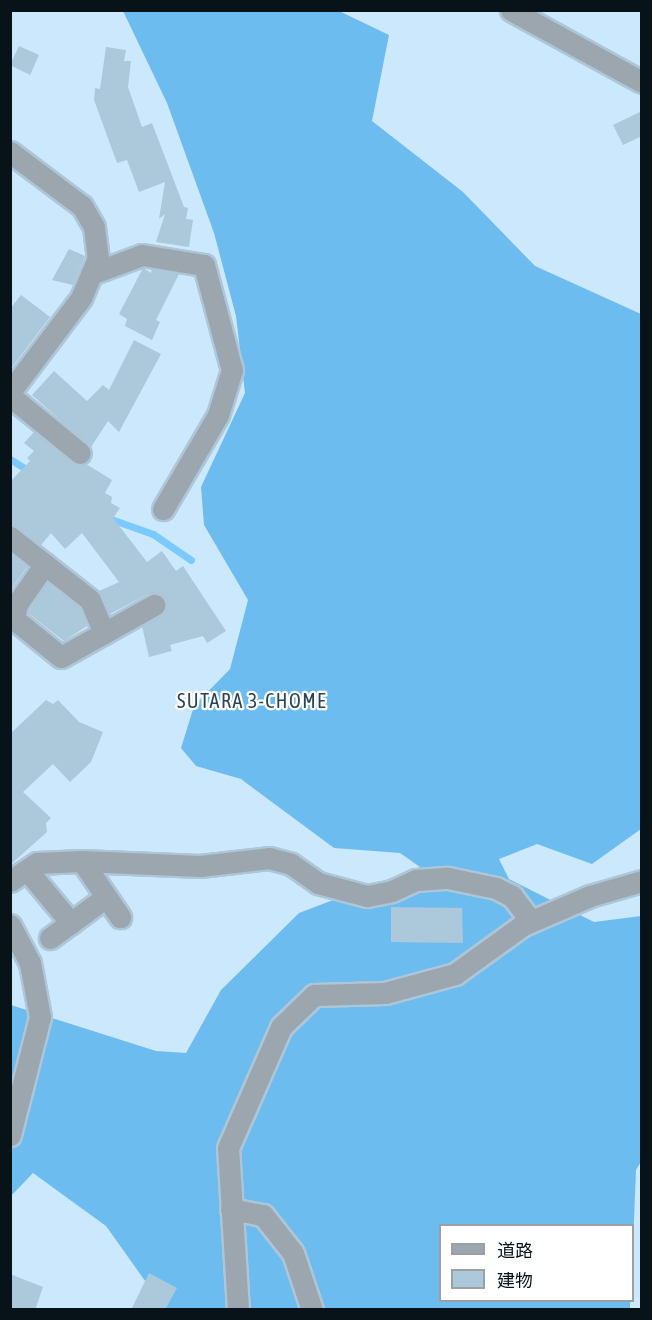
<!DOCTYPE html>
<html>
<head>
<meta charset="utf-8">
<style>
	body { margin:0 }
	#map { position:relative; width:652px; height:1320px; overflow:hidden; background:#cce8fc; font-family:"Asap Condensed","Noto Sans JP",sans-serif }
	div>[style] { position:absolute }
	.forest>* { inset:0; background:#6dbcf0 }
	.stream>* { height:7px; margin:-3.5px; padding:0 3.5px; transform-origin:3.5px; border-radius:3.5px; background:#7bcaff }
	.building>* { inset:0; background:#acc8db }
	.roads { filter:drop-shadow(2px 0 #adc6d8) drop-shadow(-2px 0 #adc6d8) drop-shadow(0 2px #adc6d8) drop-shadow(0 -2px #adc6d8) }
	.minor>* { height:21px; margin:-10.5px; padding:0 10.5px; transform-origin:10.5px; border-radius:10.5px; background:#9ba6af }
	span { translate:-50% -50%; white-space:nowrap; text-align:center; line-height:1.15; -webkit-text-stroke:4.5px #fff; paint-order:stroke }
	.neighbourhood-label { font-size:20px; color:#2a4252; letter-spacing:1.5px }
	.frame { position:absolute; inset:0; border:12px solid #081219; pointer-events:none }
	.legend { position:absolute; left:439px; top:1224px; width:195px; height:78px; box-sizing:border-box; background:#fff; border:2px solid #9ca0a3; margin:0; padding:8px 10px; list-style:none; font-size:18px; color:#081219 }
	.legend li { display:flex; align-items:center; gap:12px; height:30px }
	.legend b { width:30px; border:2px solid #9ca0a3 }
</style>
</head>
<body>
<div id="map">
	<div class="forest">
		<div style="clip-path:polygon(123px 11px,339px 11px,389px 35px,372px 121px,463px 192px,535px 266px,641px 314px,641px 829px,592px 864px,537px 844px,499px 859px,509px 879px,594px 922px,641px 916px,642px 1160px,636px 1170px,633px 1246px,632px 1226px,440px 1226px,440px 1300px,630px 1300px,630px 1309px,165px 1309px,106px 1226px,33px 1173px,11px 1196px,11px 1005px,156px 1051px,186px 1053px,221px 990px,299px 913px,420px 867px,400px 853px,334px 848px,241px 779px,196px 766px,181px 748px,194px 706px,230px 669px,248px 600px,204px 525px,201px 487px,245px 393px,236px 316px,214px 233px,167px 103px)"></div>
	</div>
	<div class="stream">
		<div style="left:10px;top:459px;width:22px;rotate:32deg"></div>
		<div style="left:108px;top:518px;width:48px;rotate:19.6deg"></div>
		<div style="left:153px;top:534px;width:46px;rotate:34.4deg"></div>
	</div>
	<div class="building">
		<div style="clip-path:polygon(19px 46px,39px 55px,30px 75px,10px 65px)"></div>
		<div style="clip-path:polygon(106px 47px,126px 50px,124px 61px,131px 61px,128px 87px,142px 127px,152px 123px,184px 207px,188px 208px,186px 219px,193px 220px,189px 247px,156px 242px,165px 214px,159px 219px,165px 182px,139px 192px,127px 160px,117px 163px,94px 100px,95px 88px,100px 89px)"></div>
		<div style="clip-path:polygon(642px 111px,642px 136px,623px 145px,613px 125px)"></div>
		<div style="clip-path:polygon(69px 249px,85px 256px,73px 285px,52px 280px)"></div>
		<div style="clip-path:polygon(143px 268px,151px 273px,152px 269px,179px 274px,156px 320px,160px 322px,152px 340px,125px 326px,127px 319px,119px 314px)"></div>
		<div style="clip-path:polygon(21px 295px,50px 317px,10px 370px,10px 309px)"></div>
		<div style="clip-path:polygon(134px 340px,161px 354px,119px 432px,108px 421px,91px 447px,32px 395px,54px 371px,87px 401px,103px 385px,109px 390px)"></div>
		<div style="clip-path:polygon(34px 432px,72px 463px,86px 464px,112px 480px,105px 493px,112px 497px,111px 503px,120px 508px,113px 518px,147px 562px,162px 551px,176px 571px,183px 566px,226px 631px,207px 643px,203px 636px,170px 645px,172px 651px,149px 657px,142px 626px,165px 612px,167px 605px,161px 594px,148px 594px,110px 614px,99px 591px,119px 582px,82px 533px,65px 549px,51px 533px,41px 545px,10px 524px,10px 482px,30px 461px,27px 458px,34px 451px,24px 443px)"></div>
		<div style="clip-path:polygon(10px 554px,27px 567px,10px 591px)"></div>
		<div style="clip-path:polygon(47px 583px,80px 608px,87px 626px,64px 641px,28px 613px)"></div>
		<div style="clip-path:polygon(46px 700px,53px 704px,58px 700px,79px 722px,103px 732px,91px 762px,70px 782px,53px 764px,23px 792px,51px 818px,46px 823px,47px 832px,10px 865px,10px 734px)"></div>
		<div style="clip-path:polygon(391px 907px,462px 908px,463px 943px,391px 942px)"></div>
		<div style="clip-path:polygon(149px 1273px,177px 1288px,165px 1310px,131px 1310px)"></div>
		<div style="clip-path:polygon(10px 1274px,43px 1287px,35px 1310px,10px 1310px)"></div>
	</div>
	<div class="roads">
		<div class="minor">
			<div style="left:511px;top:10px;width:149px;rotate:28.8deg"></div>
			<div style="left:10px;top:152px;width:90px;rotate:36.9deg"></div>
			<div style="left:82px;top:206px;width:24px;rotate:60deg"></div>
			<div style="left:94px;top:227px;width:31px;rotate:83deg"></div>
			<div style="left:98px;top:258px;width:43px;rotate:113deg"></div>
			<div style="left:81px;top:298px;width:118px;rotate:127.1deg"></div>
			<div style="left:91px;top:274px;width:54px;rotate:-20.4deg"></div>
			<div style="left:142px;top:255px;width:63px;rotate:9.2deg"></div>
			<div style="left:204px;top:265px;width:109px;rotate:75.1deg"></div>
			<div style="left:232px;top:370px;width:47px;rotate:107.3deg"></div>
			<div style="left:218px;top:415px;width:109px;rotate:120.3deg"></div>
			<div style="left:10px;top:396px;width:90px;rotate:39.2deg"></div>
			<div style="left:10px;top:537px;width:102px;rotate:38.2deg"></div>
			<div style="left:90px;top:600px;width:36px;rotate:67deg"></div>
			<div style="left:45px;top:564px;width:49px;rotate:125deg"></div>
			<div style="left:17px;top:604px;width:15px;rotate:101deg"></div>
			<div style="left:14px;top:619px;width:60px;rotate:39deg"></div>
			<div style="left:61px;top:657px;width:107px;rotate:-29.2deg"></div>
			<div style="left:82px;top:861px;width:68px;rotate:55.8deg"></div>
			<div style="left:27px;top:870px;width:69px;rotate:50.3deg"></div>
			<div style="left:10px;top:881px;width:32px;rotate:-34deg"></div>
			<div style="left:37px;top:863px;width:45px;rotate:-2.5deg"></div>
			<div style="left:82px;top:861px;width:118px;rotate:2.4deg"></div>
			<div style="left:200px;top:866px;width:69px;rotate:-6.6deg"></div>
			<div style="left:269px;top:858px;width:23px;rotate:15deg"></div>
			<div style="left:291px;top:864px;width:33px;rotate:35deg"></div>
			<div style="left:318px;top:883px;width:51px;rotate:14.9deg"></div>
			<div style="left:367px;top:896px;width:25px;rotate:-11deg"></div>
			<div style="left:392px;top:891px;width:26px;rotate:-25deg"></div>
			<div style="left:416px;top:880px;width:32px;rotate:-4deg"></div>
			<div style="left:448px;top:878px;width:49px;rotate:11.8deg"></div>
			<div style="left:496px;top:888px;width:18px;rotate:27deg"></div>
			<div style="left:512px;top:896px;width:31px;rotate:53deg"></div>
			<div style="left:10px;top:925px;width:43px;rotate:62.2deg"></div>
			<div style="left:30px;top:963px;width:55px;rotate:79.5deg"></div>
			<div style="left:40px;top:1017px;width:122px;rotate:104.3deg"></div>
			<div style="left:50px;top:938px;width:69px;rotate:-36.2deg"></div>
			<div style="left:231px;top:1209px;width:33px;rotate:11deg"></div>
			<div style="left:263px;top:1215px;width:48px;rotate:51.7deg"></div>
			<div style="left:293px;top:1253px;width:60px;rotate:71.6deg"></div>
			<div style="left:238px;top:1310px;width:162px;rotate:-93.5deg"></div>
			<div style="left:228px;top:1148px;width:132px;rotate:-66.3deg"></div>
			<div style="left:281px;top:1027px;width:46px;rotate:-44.1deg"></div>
			<div style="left:314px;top:995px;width:71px;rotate:-1.6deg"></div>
			<div style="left:385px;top:993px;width:73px;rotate:-15.2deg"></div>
			<div style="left:455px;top:974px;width:84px;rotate:-35.8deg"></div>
			<div style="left:523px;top:925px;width:73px;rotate:-23.4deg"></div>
			<div style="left:590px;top:896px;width:54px;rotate:-16.1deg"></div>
		</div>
	</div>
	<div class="neighbourhood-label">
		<span style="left:252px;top:700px">SUTARA 3-CHOME</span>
	</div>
	<div class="frame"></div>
	<ul class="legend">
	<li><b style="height:8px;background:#9ba6af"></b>道路</li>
	<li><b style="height:16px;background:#acc8db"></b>建物</li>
	</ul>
</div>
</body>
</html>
